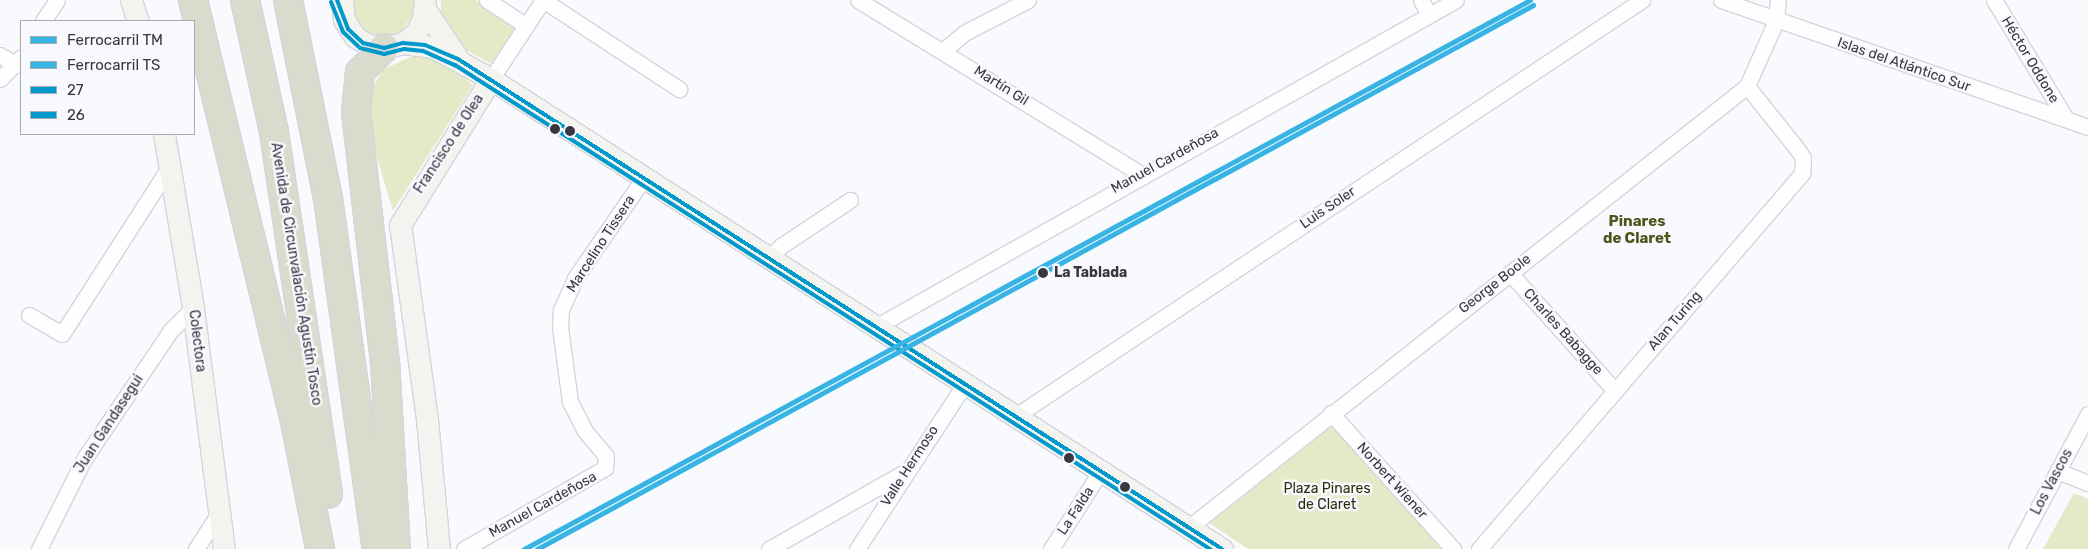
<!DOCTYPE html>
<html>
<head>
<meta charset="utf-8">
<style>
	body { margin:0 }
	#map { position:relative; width:2088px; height:549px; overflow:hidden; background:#f9fafd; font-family:Rubik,sans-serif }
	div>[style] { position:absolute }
	.green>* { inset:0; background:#e4eac7 }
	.roads { filter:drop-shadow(1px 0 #d4d5dc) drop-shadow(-1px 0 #d4d5dc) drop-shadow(0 1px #d4d5dc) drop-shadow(0 -1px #d4d5dc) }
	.street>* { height:15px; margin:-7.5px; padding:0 7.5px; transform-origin:7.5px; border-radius:7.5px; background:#fefeff }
	.secondary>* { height:21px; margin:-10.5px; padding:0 10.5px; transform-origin:10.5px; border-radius:10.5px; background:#f3f3ef }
	.highway>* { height:28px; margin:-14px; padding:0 14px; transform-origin:14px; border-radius:14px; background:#d9dbcc }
	.bus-1>* { height:4px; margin:-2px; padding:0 2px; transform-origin:2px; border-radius:2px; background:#0099cb }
	.bus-2>* { height:4px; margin:-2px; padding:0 2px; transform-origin:2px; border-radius:2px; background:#0099cb }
	.rail-1>* { height:5px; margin:-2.5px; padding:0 2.5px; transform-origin:2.5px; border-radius:2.5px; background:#37b4e4 }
	.rail-2>* { height:5px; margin:-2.5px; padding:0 2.5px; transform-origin:2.5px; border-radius:2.5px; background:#37b4e4 }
	.dots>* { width:14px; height:14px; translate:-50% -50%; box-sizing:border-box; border:2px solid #f8f9fe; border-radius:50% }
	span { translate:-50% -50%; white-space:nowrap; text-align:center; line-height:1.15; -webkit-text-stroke:5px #f8f9fe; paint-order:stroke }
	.street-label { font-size:14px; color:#363741 }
	.stop-label { font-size:14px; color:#363741; font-weight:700 }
	.left { translate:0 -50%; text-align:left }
	.park-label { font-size:14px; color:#2b2f0b }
	.neighbourhood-label { font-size:15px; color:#4e541a; font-weight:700 }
	.legend { position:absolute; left:20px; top:20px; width:175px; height:115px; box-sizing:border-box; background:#f8f9fe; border:1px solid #aaabb2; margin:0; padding:6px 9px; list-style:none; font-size:15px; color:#363741 }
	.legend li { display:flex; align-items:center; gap:10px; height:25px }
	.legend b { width:25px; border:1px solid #aaabb2 }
</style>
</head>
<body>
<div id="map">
	<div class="green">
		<div style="clip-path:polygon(352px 0,415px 0,415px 12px,400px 33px,376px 37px,362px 29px,353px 17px)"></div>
		<div style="clip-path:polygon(441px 0,476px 0,518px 28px,494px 65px,455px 44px,441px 21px)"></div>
		<div style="clip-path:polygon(424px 55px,462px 76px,473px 85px,393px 211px,372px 141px,368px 94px,384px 69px,408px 58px)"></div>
		<div style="clip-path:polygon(1333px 425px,1446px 549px,1248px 549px,1209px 523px)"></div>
		<div style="clip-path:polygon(2074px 493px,2088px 499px,2088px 549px,2043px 549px)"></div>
	</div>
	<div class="roads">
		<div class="street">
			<div style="left:487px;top:0;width:45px;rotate:33.3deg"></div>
			<div style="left:858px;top:0;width:332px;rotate:31.6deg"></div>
			<div style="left:1421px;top:0;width:17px;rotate:62deg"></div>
			<div style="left:1721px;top:0;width:388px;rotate:19.1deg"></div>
			<div style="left:1994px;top:0;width:139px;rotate:58.8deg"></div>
			<div style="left:43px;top:21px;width:25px;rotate:-56deg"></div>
			<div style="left:944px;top:50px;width:26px;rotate:-40deg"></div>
			<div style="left:964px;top:33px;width:72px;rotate:-27.3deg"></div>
			<div style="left:0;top:55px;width:19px;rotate:32deg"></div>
			<div style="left:0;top:79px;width:30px;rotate:-46deg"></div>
			<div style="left:491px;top:79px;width:95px;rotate:-56.6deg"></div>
			<div style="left:543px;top:0;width:163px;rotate:33.2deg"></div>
			<div style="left:770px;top:257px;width:16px;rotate:-45deg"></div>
			<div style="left:781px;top:246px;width:83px;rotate:-33.7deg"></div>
			<div style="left:1510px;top:273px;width:158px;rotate:48.3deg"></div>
			<div style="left:29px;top:315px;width:38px;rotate:30deg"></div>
			<div style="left:62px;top:334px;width:200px;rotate:-57.3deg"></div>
			<div style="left:877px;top:326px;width:664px;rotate:-29.38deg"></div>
			<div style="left:1331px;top:413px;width:183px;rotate:48.1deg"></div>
			<div style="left:1014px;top:417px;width:754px;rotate:-33.58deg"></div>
			<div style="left:2058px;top:471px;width:32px;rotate:22deg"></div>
			<div style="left:1188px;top:528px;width:713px;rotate:-38.33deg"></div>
			<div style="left:1747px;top:86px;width:71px;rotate:-66deg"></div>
			<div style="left:1776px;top:21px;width:21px;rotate:-85deg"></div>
			<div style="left:39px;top:549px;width:101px;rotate:-63.4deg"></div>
			<div style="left:84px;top:459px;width:156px;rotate:-56deg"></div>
			<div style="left:171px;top:330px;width:31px;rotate:-45deg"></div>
			<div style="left:196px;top:549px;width:43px;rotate:-57.4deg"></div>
			<div style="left:464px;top:549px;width:163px;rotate:-29.9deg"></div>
			<div style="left:605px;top:468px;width:12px;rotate:-85deg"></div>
			<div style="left:606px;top:456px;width:33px;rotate:-130deg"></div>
			<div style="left:585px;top:431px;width:33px;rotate:-117deg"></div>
			<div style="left:570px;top:402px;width:76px;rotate:-97.6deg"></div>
			<div style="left:560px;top:327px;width:17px;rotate:-87deg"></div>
			<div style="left:561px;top:310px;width:35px;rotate:-66deg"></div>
			<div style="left:575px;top:278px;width:124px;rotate:-55.5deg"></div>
			<div style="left:769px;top:549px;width:154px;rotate:-29.6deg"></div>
			<div style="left:857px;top:549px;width:196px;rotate:-56.9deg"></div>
			<div style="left:1051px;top:549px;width:91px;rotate:-57.5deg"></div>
			<div style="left:1479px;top:549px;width:496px;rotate:-49.3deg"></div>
			<div style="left:1802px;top:173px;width:15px;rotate:-86deg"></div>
			<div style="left:1803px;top:158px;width:9px;rotate:-122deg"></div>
			<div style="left:1798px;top:150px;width:82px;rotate:-128.6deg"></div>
			<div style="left:2016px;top:549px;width:153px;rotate:-61.9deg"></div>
		</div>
		<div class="secondary">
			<div style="left:131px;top:0;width:22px;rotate:72deg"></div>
			<div style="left:342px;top:0;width:20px;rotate:84deg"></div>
			<div style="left:344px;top:20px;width:20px;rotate:57deg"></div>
			<div style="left:355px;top:37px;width:16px;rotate:30deg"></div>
			<div style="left:369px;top:45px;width:15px;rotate:11deg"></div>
			<div style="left:384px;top:48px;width:20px;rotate:-15deg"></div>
			<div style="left:403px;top:43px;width:16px;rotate:-38deg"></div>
			<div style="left:416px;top:33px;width:17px;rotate:-65deg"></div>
			<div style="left:423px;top:18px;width:18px;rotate:-84deg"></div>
			<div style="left:425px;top:9px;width:58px;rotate:56.3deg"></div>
			<div style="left:403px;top:43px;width:30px;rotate:8deg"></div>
			<div style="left:433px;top:47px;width:66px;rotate:28.9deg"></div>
			<div style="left:491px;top:79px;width:869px;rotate:32.74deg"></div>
			<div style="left:164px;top:134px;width:176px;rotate:80.5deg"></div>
			<div style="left:193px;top:308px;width:243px;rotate:82.7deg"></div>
			<div style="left:439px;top:549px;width:131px;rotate:-95.3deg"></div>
			<div style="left:427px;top:419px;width:196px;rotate:-97.9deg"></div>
			<div style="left:400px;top:225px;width:172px;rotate:-58.1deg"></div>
		</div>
		<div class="highway">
			<div style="left:193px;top:0;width:428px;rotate:76.4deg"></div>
			<div style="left:294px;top:416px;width:136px;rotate:78.9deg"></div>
			<div style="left:245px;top:0;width:135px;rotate:77.6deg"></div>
			<div style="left:274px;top:132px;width:366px;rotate:81.5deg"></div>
			<div style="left:288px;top:0;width:202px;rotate:78.6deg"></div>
			<div style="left:328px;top:198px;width:354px;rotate:82.1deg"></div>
			<div style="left:384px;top:48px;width:34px;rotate:135deg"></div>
			<div style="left:360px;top:72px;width:40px;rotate:95.7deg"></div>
			<div style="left:356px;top:112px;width:251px;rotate:83.4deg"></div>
			<div style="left:385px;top:361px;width:188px;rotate:86.7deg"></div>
		</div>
	</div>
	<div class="bus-1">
		<div style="left:337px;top:0;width:31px;rotate:69deg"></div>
		<div style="left:348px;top:29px;width:21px;rotate:43deg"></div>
		<div style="left:363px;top:43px;width:22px;rotate:13deg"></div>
		<div style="left:384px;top:48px;width:20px;rotate:-15deg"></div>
		<div style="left:403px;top:43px;width:22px;rotate:5deg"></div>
		<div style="left:425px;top:45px;width:36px;rotate:23deg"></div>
		<div style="left:458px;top:59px;width:908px;rotate:32.67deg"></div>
	</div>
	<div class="bus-2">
		<div style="left:331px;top:2px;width:32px;rotate:68deg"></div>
		<div style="left:343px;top:32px;width:23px;rotate:43deg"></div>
		<div style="left:360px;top:48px;width:25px;rotate:14deg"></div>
		<div style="left:384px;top:54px;width:21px;rotate:-14deg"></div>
		<div style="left:404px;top:49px;width:19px;rotate:6deg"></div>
		<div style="left:423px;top:51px;width:35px;rotate:24deg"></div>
		<div style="left:455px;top:65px;width:897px;rotate:32.66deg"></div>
	</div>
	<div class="rail-1">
		<div style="left:524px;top:549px;width:1146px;rotate:-28.62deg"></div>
	</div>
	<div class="rail-2">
		<div style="left:537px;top:549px;width:1135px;rotate:-28.64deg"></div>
	</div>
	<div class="dots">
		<div style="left:555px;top:129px;background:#363741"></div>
		<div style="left:570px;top:131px;background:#363741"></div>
		<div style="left:1043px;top:273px;background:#363741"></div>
		<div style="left:1069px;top:458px;background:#363741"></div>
		<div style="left:1125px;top:487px;background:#363741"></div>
	</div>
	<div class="street-label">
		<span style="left:2030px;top:60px;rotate:59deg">Héctor Oddone</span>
		<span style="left:1904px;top:65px;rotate:19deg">Islas del Atlántico Sur</span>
		<span style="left:1001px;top:86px;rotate:32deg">Martín Gil</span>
		<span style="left:449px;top:144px;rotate:-57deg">Francisco de Olea</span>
		<span style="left:1165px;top:161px;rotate:-29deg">Manuel Cardeñosa</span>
		<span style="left:1328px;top:208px;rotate:-34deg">Luis Soler</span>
		<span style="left:601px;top:244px;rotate:-57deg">Marcelino Tissera</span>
		<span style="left:296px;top:274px;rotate:81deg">Avenida de Circunvalación Agustín Tosco</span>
		<span style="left:1495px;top:284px;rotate:-38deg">George Boole</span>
		<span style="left:1675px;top:321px;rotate:-49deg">Alan Turing</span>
		<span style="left:1563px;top:332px;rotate:48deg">Charles Babagge</span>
		<span style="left:197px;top:341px;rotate:83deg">Colectora</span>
		<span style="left:109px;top:424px;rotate:-57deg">Juan Gandasegui</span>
		<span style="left:910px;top:466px;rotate:-57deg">Valle Hermoso</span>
		<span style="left:1392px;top:481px;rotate:48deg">Norbert Wiener</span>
		<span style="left:2052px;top:482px;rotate:-62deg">Los Vascos</span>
		<span style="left:543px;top:505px;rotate:-29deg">Manuel Cardeñosa</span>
		<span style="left:1076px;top:511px;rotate:-57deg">La Falda</span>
	</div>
	<div class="stop-label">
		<span class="left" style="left:1054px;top:273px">La Tablada</span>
	</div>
	<div class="park-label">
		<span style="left:1327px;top:497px">Plaza Pinares<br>de Claret</span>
	</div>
	<div class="neighbourhood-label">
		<span style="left:1637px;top:230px">Pinares<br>de Claret</span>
	</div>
	<ul class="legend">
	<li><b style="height:6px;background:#37b4e4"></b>Ferrocarril TM</li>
	<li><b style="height:6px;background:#37b4e4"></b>Ferrocarril TS</li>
	<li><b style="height:6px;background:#0099cb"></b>27</li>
	<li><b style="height:6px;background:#0099cb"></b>26</li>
	</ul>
</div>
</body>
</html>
